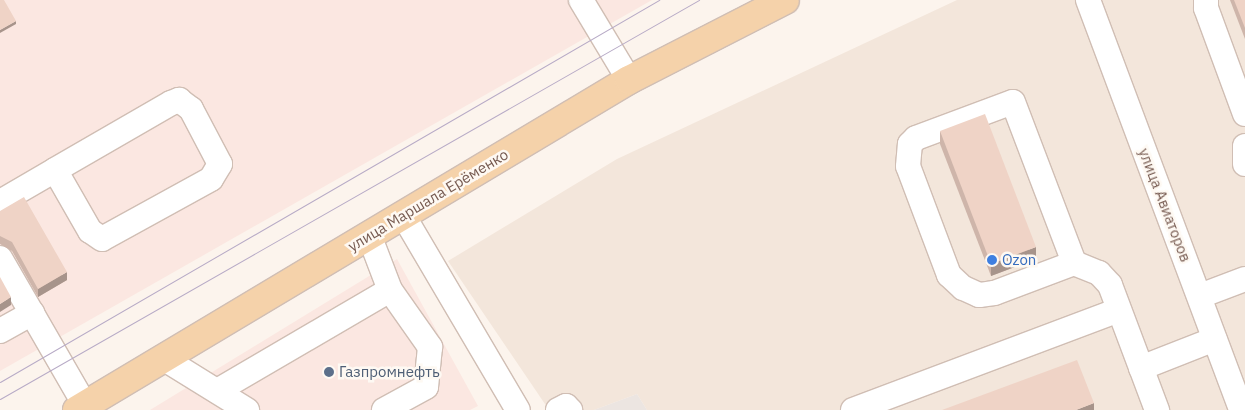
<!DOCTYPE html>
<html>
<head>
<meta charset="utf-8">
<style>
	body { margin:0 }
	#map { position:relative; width:1245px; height:410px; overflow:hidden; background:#fcf4ed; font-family:"IBM Plex Sans",sans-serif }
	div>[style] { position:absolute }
	.residential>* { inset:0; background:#f3e6db }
	.commercial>* { inset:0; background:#fbe7e1 }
	.industrial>* { inset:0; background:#ece5e1 }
	.roads { filter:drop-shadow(1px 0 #d0beb4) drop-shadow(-1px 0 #d0beb4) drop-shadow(0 1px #d0beb4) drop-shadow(0 -1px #d0beb4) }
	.minor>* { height:24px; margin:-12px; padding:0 12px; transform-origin:12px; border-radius:12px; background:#fff }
	.major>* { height:28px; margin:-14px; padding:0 14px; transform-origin:14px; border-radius:14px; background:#f5d2aa }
	.tram>* { height:1px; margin:-0.5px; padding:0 0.5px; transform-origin:0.5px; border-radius:0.5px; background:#b7aac6 }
	.wall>* { inset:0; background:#ceb5aa }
	.shaded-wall>* { inset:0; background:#a7948b }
	.building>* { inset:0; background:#efd3c6 }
	.dots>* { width:14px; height:14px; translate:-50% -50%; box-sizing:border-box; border:2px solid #fef9f3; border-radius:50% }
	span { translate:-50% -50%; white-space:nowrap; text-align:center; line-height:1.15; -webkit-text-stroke:5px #fef9f3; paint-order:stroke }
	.street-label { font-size:15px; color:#765a50 }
	.shop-label { font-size:15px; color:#366cbe }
	.left { translate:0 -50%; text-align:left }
	.service-label { font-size:15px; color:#4e5e75 }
</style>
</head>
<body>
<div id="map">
	<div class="residential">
		<div style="clip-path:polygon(957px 0,1245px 0,1245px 410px,647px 410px,637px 394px,594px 410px,549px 410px,448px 261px,617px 159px)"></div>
	</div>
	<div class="commercial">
		<div style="clip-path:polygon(0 0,652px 0,0 371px)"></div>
		<div style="clip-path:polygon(397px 259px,478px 406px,470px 410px,150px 410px)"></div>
	</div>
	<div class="industrial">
		<div style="clip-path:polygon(637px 394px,647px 410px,594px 410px)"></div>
	</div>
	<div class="roads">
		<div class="minor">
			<div style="left:581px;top:0;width:93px;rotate:59deg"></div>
			<div style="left:1088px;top:0;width:438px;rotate:69.5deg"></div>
			<div style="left:1206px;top:0;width:8px;rotate:90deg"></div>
			<div style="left:1206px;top:8px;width:113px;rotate:69.8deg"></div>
			<div style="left:1245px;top:146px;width:18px;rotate:90deg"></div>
			<div style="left:0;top:202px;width:64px;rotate:-30.2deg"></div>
			<div style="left:55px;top:170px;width:134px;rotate:-30deg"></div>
			<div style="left:171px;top:103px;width:9px;rotate:-21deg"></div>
			<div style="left:179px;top:100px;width:15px;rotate:37deg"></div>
			<div style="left:191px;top:109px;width:62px;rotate:62.2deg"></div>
			<div style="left:220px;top:164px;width:17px;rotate:121deg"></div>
			<div style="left:211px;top:179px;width:124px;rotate:151.2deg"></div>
			<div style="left:102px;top:239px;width:14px;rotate:-146deg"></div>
			<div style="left:90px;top:231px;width:70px;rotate:-119.8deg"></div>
			<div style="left:403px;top:215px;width:226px;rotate:59.5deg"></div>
			<div style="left:369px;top:235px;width:59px;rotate:69.1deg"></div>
			<div style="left:390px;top:290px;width:70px;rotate:54.9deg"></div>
			<div style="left:430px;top:347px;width:40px;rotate:95.7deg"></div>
			<div style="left:426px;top:387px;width:48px;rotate:151.3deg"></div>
			<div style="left:0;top:258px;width:170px;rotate:60deg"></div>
			<div style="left:1074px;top:263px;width:85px;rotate:159.4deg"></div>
			<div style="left:994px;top:293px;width:15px;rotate:172deg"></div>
			<div style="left:979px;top:295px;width:17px;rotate:-156deg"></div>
			<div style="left:963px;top:288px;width:19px;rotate:-137deg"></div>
			<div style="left:949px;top:275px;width:116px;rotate:-110.6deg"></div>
			<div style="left:908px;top:166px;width:22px;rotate:-85deg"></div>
			<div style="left:910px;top:144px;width:8px;rotate:-45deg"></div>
			<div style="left:916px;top:138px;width:103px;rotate:-20.4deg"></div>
			<div style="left:1013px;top:102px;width:172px;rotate:69.2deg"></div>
			<div style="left:1074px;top:263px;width:27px;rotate:22deg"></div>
			<div style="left:1099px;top:273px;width:16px;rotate:47deg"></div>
			<div style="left:1110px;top:285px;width:134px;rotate:69.4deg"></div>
			<div style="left:1200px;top:296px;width:48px;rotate:-20.7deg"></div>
			<div style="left:0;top:331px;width:37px;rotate:-29deg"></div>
			<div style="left:163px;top:358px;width:99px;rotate:31.8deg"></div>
			<div style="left:1141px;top:368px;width:79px;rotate:-21.4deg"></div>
			<div style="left:217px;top:391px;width:200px;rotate:-30.3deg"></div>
			<div style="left:558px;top:410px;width:9px;rotate:-27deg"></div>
			<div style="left:566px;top:406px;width:6px;rotate:45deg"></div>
			<div style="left:853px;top:410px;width:284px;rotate:-20.6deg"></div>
		</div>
		<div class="major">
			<div style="left:77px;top:410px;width:643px;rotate:-30.87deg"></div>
			<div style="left:629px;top:80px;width:175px;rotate:-27.1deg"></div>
		</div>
	</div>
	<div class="tram">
		<div style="left:0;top:382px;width:762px;rotate:-30.1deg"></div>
		<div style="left:0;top:399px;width:805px;rotate:-29.72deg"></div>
	</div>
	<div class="wall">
		<div style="clip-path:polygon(1230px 0,1245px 0,1245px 39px)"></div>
		<div style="clip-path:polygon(940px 131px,1036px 259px,991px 276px,940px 144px)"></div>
		<div style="clip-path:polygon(0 211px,67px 280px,38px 297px,12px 251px,0 244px)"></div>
	</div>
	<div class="shaded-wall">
		<div style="clip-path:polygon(16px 21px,16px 24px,0 33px,0 30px)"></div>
		<div style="clip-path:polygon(1036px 247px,1036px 259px,991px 276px,991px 264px)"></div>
		<div style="clip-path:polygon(67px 272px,67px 280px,38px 297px,38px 289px)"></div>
		<div style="clip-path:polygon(11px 297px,11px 305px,0 312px,0 304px)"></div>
		<div style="clip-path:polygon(1094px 403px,1094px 410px,1076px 410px)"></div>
	</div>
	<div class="building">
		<div style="clip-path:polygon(0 0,4px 0,16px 21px,0 30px)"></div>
		<div style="clip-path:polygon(1234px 0,1245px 0,1245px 28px)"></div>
		<div style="clip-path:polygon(985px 114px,1036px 247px,991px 264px,940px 131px)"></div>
		<div style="clip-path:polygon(24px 197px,67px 272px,38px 289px,12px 242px,0 236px,0 211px)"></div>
		<div style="clip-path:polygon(0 277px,11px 297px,0 304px)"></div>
		<div style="clip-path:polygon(1077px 360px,1094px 403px,1076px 410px,942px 410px)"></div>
	</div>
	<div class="dots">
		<div style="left:992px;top:260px;background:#3f7fe0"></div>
		<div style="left:329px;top:372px;background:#5c6f8a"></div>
	</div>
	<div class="street-label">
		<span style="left:428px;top:200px;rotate:-31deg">улица Маршала Ерёменко</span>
		<span style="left:1165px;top:205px;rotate:69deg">улица Авиаторов</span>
	</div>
	<div class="shop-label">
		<span class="left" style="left:1002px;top:260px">Ozon</span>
	</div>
	<div class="service-label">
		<span class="left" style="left:339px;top:372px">Газпромнефть</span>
	</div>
</div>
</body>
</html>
